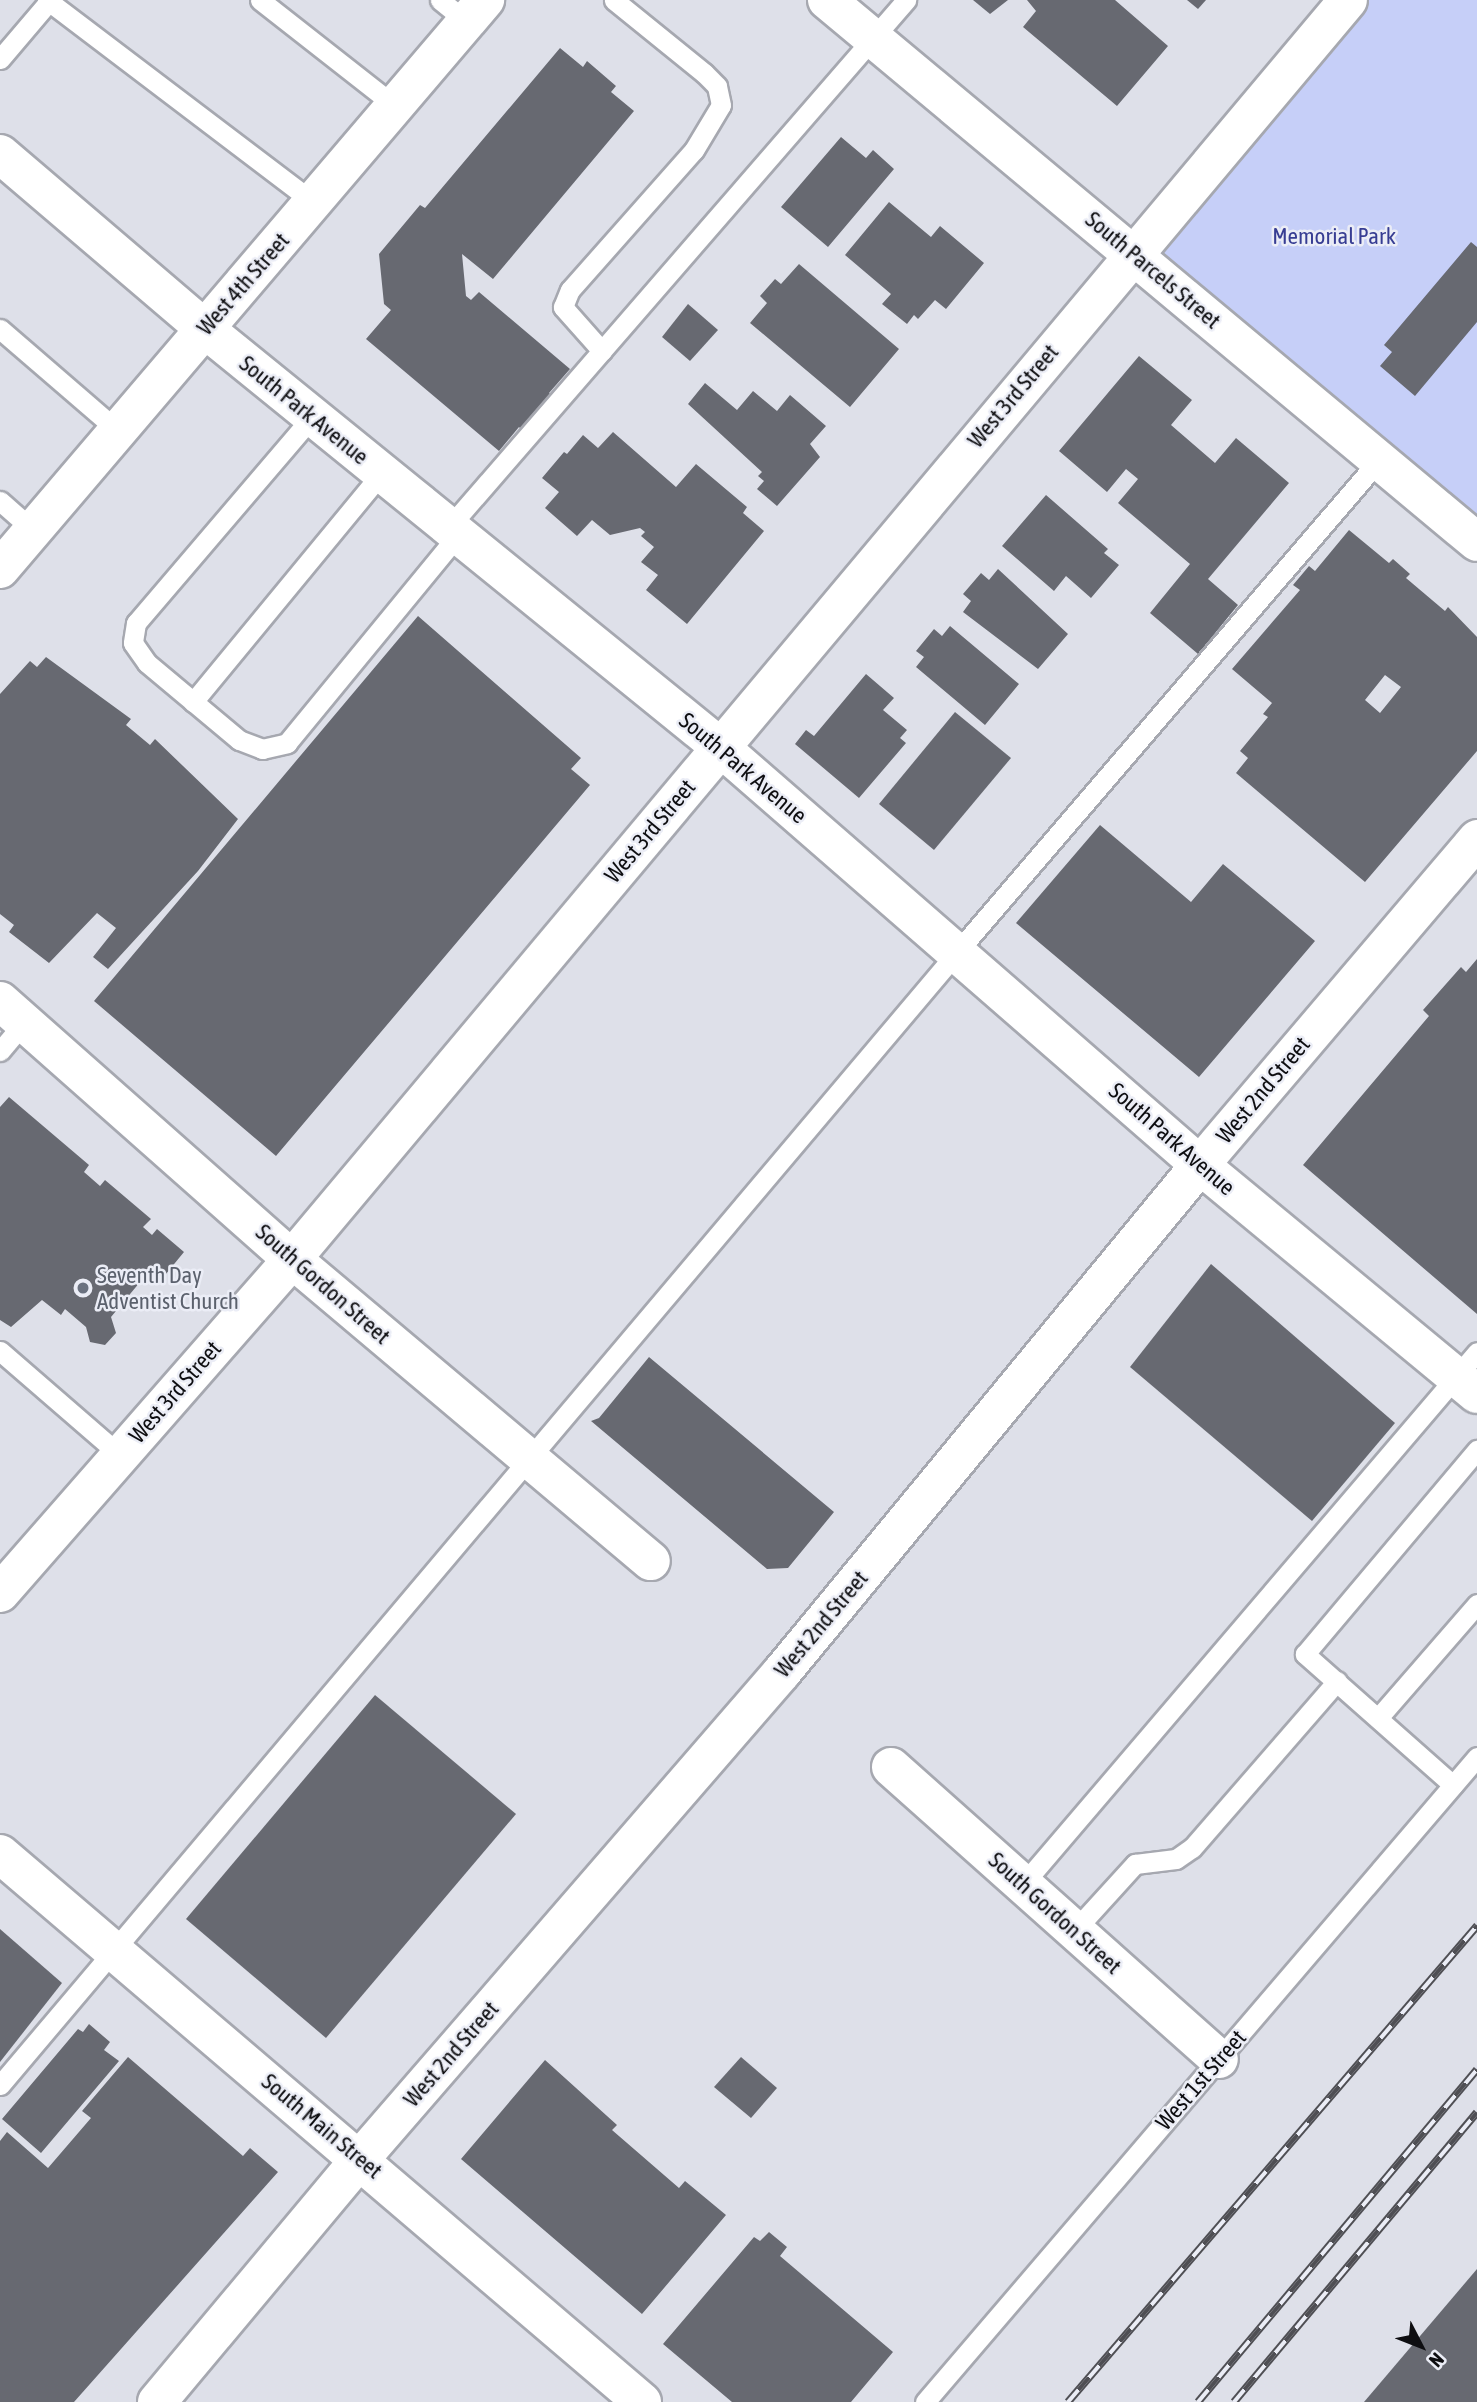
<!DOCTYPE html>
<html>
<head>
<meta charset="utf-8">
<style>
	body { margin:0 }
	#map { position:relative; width:1477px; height:2402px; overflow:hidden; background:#dee0e9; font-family:"Asap Condensed",sans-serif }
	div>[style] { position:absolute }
	.green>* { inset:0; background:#c6cff8 }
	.building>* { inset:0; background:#676971 }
	.roads { filter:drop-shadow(2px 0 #a6a8b0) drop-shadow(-2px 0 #a6a8b0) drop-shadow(0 2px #a6a8b0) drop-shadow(0 -2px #a6a8b0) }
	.service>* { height:19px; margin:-9.5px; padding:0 9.5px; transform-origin:9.5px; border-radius:9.5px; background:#fff }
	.minor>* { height:38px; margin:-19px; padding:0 19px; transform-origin:19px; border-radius:19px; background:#fff }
	.tertiary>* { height:38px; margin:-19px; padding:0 19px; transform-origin:19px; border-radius:19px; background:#fff }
	.rail>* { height:8px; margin-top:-4px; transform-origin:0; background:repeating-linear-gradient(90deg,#ebedf6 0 16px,#4f4f54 0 32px); box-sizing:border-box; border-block:2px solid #4f4f54 }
	.dots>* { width:19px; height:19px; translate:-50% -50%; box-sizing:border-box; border:4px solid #ebedf6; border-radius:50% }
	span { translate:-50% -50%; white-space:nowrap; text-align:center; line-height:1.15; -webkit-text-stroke:5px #ebedf6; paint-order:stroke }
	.park-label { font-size:23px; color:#373d93 }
	.street-label { font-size:23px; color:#0e0e11 }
	.worship-label { font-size:23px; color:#5b616d }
	.left { translate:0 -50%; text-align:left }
	.north { position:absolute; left:1386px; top:2311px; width:70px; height:70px; -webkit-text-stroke:5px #ebedf6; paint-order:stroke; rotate:132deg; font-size:19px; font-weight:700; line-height:28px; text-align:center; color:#0e0e11 }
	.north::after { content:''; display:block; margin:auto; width:24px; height:32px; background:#0e0e11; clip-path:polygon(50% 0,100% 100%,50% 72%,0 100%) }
</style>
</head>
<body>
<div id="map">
	<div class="green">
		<div style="clip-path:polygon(1348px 0,1477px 0,1477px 541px,1133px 252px)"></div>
	</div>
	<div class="building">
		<div style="clip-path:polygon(973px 0,1008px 0,990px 14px)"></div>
		<div style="clip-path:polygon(1027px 0,1115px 0,1168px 46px,1117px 106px,1023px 27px,1036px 11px)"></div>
		<div style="clip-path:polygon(1187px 0,1206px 0,1198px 9px)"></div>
		<div style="clip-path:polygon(560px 48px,583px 67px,587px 61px,616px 86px,611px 92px,634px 111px,493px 279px,462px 254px,466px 296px,471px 300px,479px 292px,570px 369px,549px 393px,554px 397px,524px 432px,519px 427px,499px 451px,366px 339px,391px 310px,384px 304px,379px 254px,420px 205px,425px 208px)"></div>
		<div style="clip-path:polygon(841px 137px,866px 158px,873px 150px,894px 169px,828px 247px,781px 207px)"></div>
		<div style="clip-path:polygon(889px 202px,931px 237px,940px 226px,984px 263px,946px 309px,935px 300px,918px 319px,914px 315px,907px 324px,882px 304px,891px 294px,845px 255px)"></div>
		<div style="clip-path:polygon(1471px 242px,1477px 247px,1477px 322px,1415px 396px,1380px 366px,1392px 352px,1384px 345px)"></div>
		<div style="clip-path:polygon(799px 264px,899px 349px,850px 407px,750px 323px,767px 303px,760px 296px,775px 279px,781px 284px)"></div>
		<div style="clip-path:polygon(688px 304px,718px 330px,690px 361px,662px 337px)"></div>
		<div style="clip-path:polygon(1139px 356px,1192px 400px,1171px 425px,1215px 463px,1236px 438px,1289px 483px,1208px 579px,1238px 605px,1198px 654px,1150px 613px,1190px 564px,1118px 503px,1138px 479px,1126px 469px,1107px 492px,1059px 451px)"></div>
		<div style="clip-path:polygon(705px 383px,737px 410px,753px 391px,777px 411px,790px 395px,826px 426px,810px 444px,820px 457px,777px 506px,757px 489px,764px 481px,758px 476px,762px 472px,688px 404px)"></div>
		<div style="clip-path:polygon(613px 432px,676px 487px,696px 464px,747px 507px,743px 513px,764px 531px,687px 624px,646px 590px,658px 575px,641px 562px,654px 547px,641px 536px,645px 532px,640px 528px,610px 535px,592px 520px,577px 536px,545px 508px,559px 492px,542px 478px,564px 452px,567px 454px,583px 435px,598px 448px)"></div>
		<div style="clip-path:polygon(1046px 495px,1108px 549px,1104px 553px,1119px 565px,1091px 598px,1066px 576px,1054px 591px,1002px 546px)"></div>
		<div style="clip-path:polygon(evenodd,1349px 530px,1389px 563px,1393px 559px,1410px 574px,1406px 578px,1445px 611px,1448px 607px,1477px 637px,1477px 751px,1365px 882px,1236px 773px,1248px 758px,1240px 751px,1268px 717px,1263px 714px,1272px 703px,1232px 669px,1300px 590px,1293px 585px,1309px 566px,1315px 571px,1349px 530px,1385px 675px,1401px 687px,1380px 713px,1365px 700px,1385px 675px)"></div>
		<div style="clip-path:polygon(998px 569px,1068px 634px,1038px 669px,963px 612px,971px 601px,963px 594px,981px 573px,989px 580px)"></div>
		<div style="clip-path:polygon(418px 616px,581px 758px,571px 769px,590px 785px,276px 1156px,94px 1001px)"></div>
		<div style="clip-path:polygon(950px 626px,1019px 684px,985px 725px,916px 667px,924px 657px,916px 651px,934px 629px,942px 636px)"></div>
		<div style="clip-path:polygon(46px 657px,131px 719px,126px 725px,150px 745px,155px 739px,238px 819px,198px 871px,108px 969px,93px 957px,116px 928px,97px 913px,49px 963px,9px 932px,14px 925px,0 914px,0 694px,30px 661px,37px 667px)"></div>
		<div style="clip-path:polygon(866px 674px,894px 698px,883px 710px,907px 730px,900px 738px,906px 743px,859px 798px,795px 744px,806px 730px,814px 736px)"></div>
		<div style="clip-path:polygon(955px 712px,1011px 758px,934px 850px,879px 804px)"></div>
		<div style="clip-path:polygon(1100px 825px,1191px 902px,1223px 864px,1315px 941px,1199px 1077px,1016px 923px)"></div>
		<div style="clip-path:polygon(1477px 959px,1477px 1314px,1303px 1165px,1429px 1016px,1423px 1010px,1461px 967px,1466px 972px)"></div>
		<div style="clip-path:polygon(9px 1097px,89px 1165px,84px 1172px,100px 1186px,105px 1180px,151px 1219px,143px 1227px,152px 1235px,157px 1229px,184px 1252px,161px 1280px,150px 1270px,111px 1317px,116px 1333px,105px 1345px,90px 1342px,86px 1327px,65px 1309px,61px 1315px,42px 1300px,11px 1327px,0 1320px,0 1107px)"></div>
		<div style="clip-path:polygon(1211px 1264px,1395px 1423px,1312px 1521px,1130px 1367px)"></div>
		<div style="clip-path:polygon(649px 1357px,834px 1512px,788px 1568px,767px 1569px,591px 1421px,599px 1418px)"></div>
		<div style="clip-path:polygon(375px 1695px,516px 1814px,326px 2038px,186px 1919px)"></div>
		<div style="clip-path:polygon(0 1929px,62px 1983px,0 2062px)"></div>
		<div style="clip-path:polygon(89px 2024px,110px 2042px,104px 2050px,119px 2061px,41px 2153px,2px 2119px,78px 2029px,83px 2032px)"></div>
		<div style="clip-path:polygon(128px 2057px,243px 2156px,250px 2148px,278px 2172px,74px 2402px,0 2402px,0 2141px,7px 2132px,48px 2168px,91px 2118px,82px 2111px)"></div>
		<div style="clip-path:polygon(741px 2057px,777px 2088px,751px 2118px,714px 2087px)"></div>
		<div style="clip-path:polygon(545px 2060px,617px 2125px,612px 2130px,679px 2188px,685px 2181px,726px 2215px,642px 2314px,461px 2159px)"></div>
		<div style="clip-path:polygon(769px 2232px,787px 2247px,780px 2256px,893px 2352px,851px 2402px,732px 2402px,663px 2344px,754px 2237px,760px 2241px)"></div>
		<div style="clip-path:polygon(1477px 2269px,1477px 2402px,1364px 2402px)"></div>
	</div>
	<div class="roads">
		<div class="service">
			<div style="left:47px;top:0;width:334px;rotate:37.2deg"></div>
			<div style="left:260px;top:0;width:172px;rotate:38.1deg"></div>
			<div style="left:440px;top:0;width:35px;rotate:39deg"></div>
			<div style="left:0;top:59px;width:77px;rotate:-49.7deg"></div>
			<div style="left:0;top:329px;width:156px;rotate:40.8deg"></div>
			<div style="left:602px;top:351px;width:59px;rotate:-131.6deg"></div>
			<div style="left:563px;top:307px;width:18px;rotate:-68deg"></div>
			<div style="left:570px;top:290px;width:187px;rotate:-48.5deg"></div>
			<div style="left:694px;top:150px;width:52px;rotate:-59deg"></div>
			<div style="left:721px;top:105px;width:19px;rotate:-102deg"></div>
			<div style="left:717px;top:86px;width:18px;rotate:-135deg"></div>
			<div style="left:704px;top:73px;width:116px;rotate:-141deg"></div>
			<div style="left:312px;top:417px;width:271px;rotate:130.5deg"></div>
			<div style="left:136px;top:623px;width:20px;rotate:99deg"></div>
			<div style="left:133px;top:643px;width:24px;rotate:55deg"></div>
			<div style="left:147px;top:663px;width:120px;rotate:39.9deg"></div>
			<div style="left:239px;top:740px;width:25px;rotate:21deg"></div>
			<div style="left:262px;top:749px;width:26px;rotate:-13deg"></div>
			<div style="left:287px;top:743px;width:269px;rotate:-50.6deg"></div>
			<div style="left:0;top:501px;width:44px;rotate:41.3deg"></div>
			<div style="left:449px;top:527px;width:698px;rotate:-49.07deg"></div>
			<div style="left:193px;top:702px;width:297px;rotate:-50.5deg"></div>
			<div style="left:0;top:1051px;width:38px;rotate:-50deg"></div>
			<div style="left:0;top:1351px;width:159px;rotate:40.9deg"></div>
			<div style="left:1378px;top:1718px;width:151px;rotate:-49deg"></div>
			<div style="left:1453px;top:1785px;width:198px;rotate:-138.5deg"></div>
			<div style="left:1305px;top:1654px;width:267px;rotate:-49.9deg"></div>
			<div style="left:1023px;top:1884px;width:699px;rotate:-49.52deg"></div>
			<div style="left:1074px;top:1931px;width:91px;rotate:-47.7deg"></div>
			<div style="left:1135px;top:1864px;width:41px;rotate:-7deg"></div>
			<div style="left:1176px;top:1859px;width:19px;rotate:-35deg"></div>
			<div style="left:1192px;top:1848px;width:221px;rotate:-49deg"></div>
			<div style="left:0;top:2085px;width:1483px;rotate:-49.81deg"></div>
			<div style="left:957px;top:952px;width:648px;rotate:-49.38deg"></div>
			<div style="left:925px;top:2402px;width:849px;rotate:-49.44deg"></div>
		</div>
		<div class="minor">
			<div style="left:827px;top:0;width:846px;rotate:39.82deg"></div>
			<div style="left:0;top:569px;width:748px;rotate:-49.56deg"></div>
			<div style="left:0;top:1001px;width:390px;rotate:41.5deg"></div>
			<div style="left:292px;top:1259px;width:469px;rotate:40.1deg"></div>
			<div style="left:0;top:1593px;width:444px;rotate:-48.8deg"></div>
			<div style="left:292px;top:1259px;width:1643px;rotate:-50.01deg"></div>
			<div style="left:891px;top:1767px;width:439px;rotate:41.7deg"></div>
			<div style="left:0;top:1854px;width:844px;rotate:40.48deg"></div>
			<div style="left:157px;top:2402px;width:318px;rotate:-50.1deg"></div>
			<div style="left:361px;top:2158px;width:643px;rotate:-49.1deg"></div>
			<div style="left:782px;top:1672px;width:657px;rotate:-50.5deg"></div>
			<div style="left:1200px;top:1165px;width:428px;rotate:-49.6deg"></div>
		</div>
		<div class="tertiary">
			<div style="left:0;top:154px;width:270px;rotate:40.5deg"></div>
			<div style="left:205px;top:329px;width:663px;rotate:39.06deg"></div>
			<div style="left:720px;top:747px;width:636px;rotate:41.05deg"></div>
			<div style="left:1200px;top:1165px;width:359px;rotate:39.6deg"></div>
		</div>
	</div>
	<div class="rail">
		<div style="left:1068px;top:2402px;width:628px;rotate:-49.33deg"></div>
		<div style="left:1198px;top:2402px;width:434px;rotate:-50deg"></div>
		<div style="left:1234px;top:2402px;width:378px;rotate:-50deg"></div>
	</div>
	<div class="dots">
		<div style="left:83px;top:1288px;background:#6b7280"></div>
	</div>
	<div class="park-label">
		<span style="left:1334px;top:236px">Memorial Park</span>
	</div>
	<div class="street-label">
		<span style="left:1153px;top:270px;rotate:40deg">South Parcels Street</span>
		<span style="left:243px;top:284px;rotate:-49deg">West 4th Street</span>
		<span style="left:1013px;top:396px;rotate:-50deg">West 3rd Street</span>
		<span style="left:304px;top:410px;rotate:39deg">South Park Avenue</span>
		<span style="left:743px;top:768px;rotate:40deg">South Park Avenue</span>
		<span style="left:650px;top:831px;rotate:-50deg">West 3rd Street</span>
		<span style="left:1263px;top:1090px;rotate:-50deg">West 2nd Street</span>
		<span style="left:1172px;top:1139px;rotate:41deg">South Park Avenue</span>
		<span style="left:323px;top:1284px;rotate:41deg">South Gordon Street</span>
		<span style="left:175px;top:1392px;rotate:-49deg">West 3rd Street</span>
		<span style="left:821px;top:1624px;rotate:-50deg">West 2nd Street</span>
		<span style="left:1055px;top:1913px;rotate:42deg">South Gordon Street</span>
		<span style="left:451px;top:2054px;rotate:-49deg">West 2nd Street</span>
		<span style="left:1201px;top:2080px;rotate:-49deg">West 1st Street</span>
		<span style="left:322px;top:2126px;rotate:40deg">South Main Street</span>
	</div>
	<div class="worship-label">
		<span class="left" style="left:97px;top:1288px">Seventh Day<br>Adventist Church</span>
	</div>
	<div class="north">N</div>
</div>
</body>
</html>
